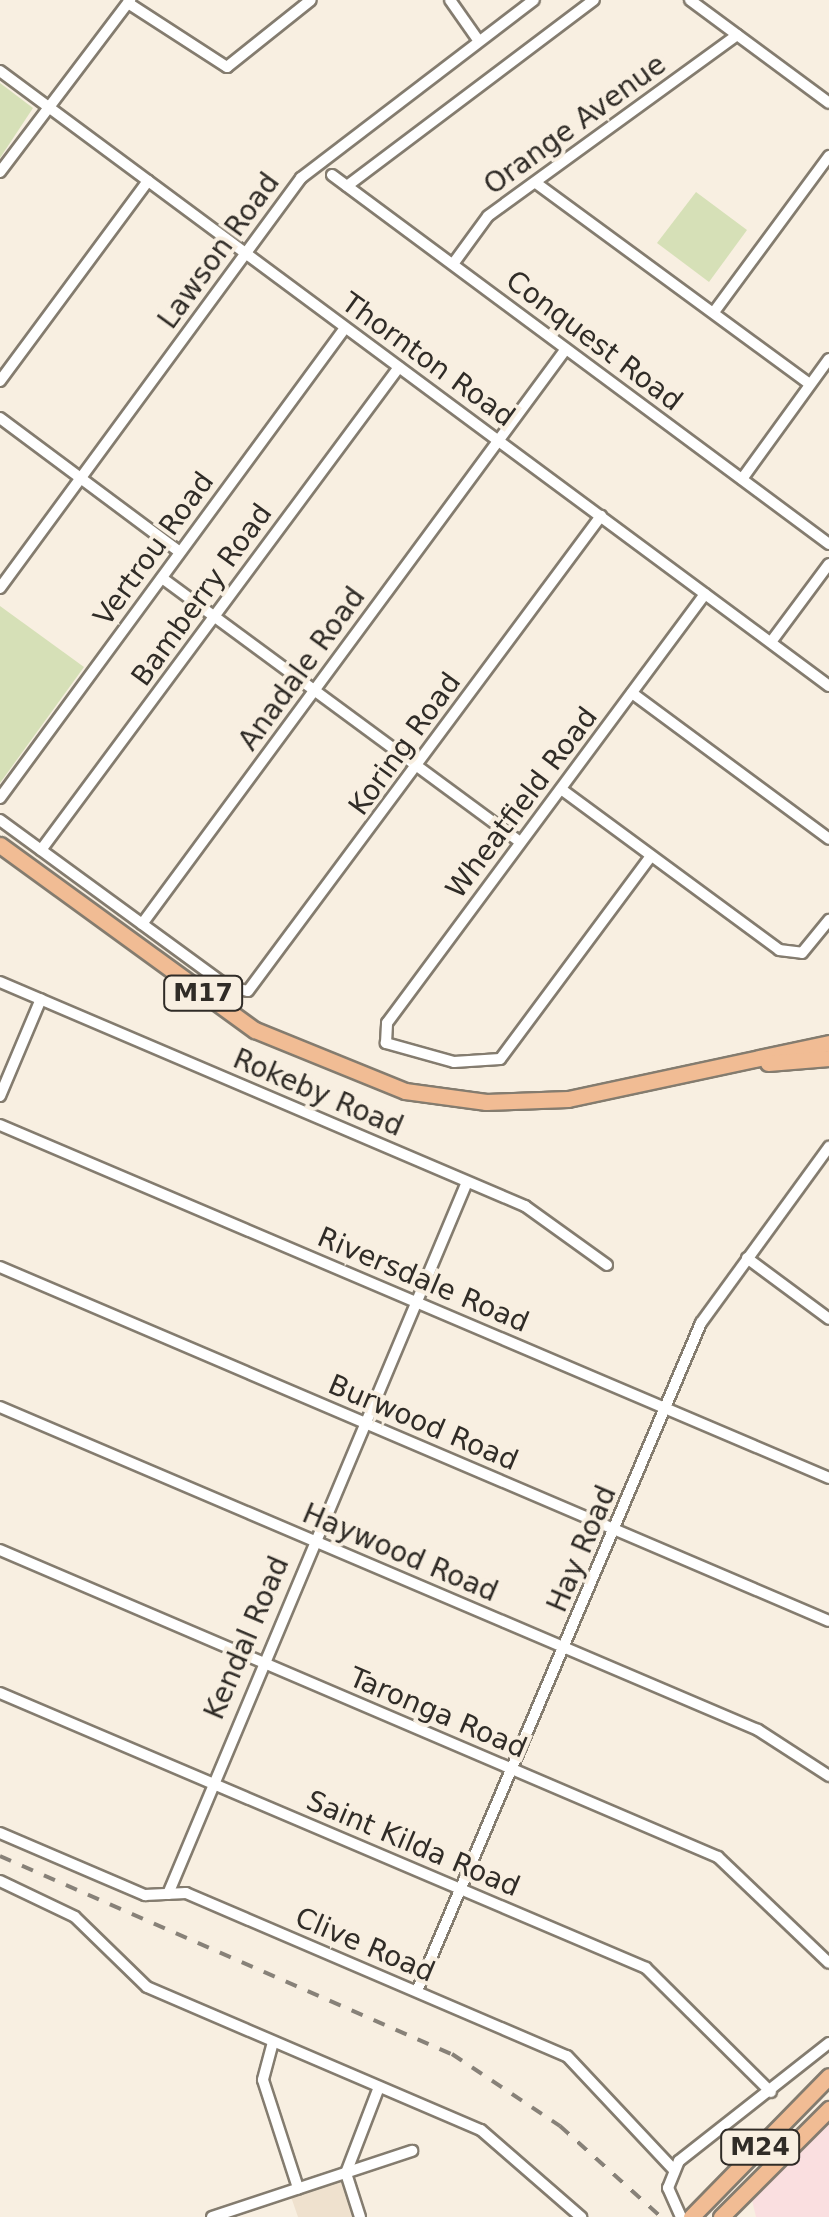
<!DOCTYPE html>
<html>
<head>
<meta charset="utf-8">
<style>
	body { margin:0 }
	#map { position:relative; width:829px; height:2217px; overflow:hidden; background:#f8efe1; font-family:"DejaVu Sans",sans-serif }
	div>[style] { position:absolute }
	.built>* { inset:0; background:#efe1ce }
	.industrial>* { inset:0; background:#fadfe0 }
	.green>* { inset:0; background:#d6e0b7 }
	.roads { filter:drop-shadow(2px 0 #847c6f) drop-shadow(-2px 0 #847c6f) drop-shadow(0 2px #847c6f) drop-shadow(0 -2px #847c6f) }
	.minor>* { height:10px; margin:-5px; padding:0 5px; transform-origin:5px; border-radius:5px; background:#fff }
	.primary>* { height:15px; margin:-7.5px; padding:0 7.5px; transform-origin:7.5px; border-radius:7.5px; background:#f1bc94 }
	.rail>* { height:4px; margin-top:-2px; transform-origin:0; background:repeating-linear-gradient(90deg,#878178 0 12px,transparent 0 24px) }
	span { translate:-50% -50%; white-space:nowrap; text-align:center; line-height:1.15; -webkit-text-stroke:8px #f8efe1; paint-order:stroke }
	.shield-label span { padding:2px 8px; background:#f8efe1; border:2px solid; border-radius:8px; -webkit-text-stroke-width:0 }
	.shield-label { font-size:25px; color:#302c27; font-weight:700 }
	.street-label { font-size:28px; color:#302c27 }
</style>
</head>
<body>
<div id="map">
	<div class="built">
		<div style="clip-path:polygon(346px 2173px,360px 2217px,298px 2217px,289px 2191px)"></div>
	</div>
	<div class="industrial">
		<div style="clip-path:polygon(829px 2124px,829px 2217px,756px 2217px,752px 2200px)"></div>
	</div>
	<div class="green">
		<div style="clip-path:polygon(0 83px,33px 108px,0 158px)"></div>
		<div style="clip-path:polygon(696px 192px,747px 230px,709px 282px,657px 243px)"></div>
		<div style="clip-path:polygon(0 606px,84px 667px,0 783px)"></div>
	</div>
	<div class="roads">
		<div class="minor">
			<div style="left:450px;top:0;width:49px;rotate:55deg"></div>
			<div style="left:690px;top:0;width:173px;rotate:36.5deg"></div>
			<div style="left:128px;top:3px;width:118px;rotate:32.9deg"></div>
			<div style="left:227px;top:67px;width:107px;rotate:-38.6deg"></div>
			<div style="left:0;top:71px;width:1032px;rotate:36.57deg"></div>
			<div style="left:0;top:172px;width:216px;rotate:-52.9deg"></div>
			<div style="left:332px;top:175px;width:619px;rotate:36.59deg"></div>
			<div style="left:536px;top:183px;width:340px;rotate:36.3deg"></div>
			<div style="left:347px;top:186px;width:309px;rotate:-37deg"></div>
			<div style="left:453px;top:264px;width:59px;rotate:-53.9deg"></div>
			<div style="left:488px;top:216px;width:308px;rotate:-36deg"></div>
			<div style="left:714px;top:312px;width:194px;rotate:-53.6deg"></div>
			<div style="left:0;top:381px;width:249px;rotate:-53.5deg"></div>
			<div style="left:0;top:418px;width:224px;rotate:36.7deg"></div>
			<div style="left:742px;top:479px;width:148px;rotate:-54.1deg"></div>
			<div style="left:162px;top:578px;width:445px;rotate:36.4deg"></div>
			<div style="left:0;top:588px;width:509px;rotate:-53.72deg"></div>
			<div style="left:301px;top:178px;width:293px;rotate:-37.4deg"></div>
			<div style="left:771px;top:642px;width:97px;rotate:-53.4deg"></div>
			<div style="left:632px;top:693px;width:245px;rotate:36.5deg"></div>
			<div style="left:561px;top:789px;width:271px;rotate:36.4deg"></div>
			<div style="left:779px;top:950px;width:23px;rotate:7deg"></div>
			<div style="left:802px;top:953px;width:43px;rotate:-50.7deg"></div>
			<div style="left:0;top:798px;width:583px;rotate:-53.72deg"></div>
			<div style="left:0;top:820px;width:283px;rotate:36.2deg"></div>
			<div style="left:228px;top:987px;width:20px;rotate:11deg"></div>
			<div style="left:248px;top:991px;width:592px;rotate:-53.38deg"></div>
			<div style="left:41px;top:850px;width:601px;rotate:-53.45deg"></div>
			<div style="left:651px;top:856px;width:253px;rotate:126.6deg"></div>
			<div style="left:500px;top:1059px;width:46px;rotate:176.3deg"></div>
			<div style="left:454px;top:1062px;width:71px;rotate:-164.4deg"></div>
			<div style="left:386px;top:1043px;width:20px;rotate:-87deg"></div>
			<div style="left:387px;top:1023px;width:534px;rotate:-53.45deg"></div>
			<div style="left:142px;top:924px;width:714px;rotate:-53.6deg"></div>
			<div style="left:0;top:982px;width:571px;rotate:23.11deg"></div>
			<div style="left:525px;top:1206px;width:101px;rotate:35.7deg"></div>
			<div style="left:0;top:1096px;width:105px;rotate:-67.1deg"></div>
			<div style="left:0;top:1125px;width:901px;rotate:23.06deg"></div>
			<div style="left:747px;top:1258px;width:102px;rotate:36.6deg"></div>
			<div style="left:0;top:1267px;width:901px;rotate:23.12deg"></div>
			<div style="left:0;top:1407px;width:824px;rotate:23.08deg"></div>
			<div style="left:758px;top:1730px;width:85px;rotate:32.9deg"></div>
			<div style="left:0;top:1550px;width:781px;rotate:23.15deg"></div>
			<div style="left:718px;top:1857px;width:153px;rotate:43.7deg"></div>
			<div style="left:0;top:1693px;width:702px;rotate:23.06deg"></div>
			<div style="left:646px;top:1968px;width:176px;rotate:44.8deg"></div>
			<div style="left:0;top:1833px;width:158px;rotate:23.2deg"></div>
			<div style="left:145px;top:1895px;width:41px;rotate:-2.8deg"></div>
			<div style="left:186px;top:1893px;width:414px;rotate:23.2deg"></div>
			<div style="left:567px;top:2056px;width:155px;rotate:46.8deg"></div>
			<div style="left:0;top:1881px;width:83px;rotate:25.6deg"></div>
			<div style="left:75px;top:1917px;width:100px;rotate:44.2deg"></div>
			<div style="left:147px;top:1987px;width:363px;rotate:23.2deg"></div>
			<div style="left:481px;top:2130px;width:133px;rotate:41deg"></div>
			<div style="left:168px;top:1894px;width:772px;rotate:-67.22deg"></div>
			<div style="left:417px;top:1991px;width:726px;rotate:-66.97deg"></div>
			<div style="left:701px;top:1323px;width:218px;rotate:-54deg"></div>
			<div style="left:273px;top:2042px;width:39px;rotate:105deg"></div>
			<div style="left:263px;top:2080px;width:114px;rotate:72deg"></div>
			<div style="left:212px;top:2217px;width:211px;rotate:-18.3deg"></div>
			<div style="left:360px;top:2217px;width:46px;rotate:-107.7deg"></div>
			<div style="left:346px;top:2173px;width:92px;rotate:-69deg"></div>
			<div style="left:681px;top:2217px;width:32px;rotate:-114deg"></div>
			<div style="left:668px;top:2188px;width:29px;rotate:-68deg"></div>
			<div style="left:679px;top:2161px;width:191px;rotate:-38.2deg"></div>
		</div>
		<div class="primary">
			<div style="left:0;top:845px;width:315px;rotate:36deg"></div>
			<div style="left:255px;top:1030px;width:162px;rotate:22.1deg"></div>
			<div style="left:405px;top:1091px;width:82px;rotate:7.7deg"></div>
			<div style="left:486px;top:1102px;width:82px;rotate:-2.1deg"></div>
			<div style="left:568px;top:1099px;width:267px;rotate:-12.1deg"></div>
			<div style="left:768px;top:1063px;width:61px;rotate:-4.7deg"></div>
			<div style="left:691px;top:2217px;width:197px;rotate:-45.6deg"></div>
			<div style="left:721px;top:2217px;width:153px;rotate:-45deg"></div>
		</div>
	</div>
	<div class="rail">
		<div style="left:0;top:1856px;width:493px;rotate:23.7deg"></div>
		<div style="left:452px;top:2054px;width:130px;rotate:33.7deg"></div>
		<div style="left:560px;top:2126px;width:136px;rotate:42deg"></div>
	</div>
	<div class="shield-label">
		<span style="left:203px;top:993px">M17</span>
		<span style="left:760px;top:2147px">M24</span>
	</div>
	<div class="street-label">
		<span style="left:575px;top:125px;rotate:-36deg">Orange Avenue</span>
		<span style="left:219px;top:251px;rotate:-54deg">Lawson Road</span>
		<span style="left:594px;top:341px;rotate:37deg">Conquest Road</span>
		<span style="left:428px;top:360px;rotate:36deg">Thornton Road</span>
		<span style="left:154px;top:549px;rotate:-54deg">Vertrou Road</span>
		<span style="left:202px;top:595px;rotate:-54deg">Bamberry Road</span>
		<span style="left:302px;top:669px;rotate:-54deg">Anadale Road</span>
		<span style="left:405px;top:744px;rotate:-54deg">Koring Road</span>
		<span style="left:522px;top:803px;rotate:-53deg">Wheatfield Road</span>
		<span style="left:318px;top:1093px;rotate:23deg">Rokeby Road</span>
		<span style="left:423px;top:1280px;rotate:23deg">Riversdale Road</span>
		<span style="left:423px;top:1423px;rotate:23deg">Burwood Road</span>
		<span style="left:582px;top:1549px;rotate:-67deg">Hay Road</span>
		<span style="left:400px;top:1553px;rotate:23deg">Haywood Road</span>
		<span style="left:247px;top:1638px;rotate:-67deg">Kendal Road</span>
		<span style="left:438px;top:1713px;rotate:23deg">Taronga Road</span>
		<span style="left:413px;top:1844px;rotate:23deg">Saint Kilda Road</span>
		<span style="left:365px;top:1945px;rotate:23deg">Clive Road</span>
	</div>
</div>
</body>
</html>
